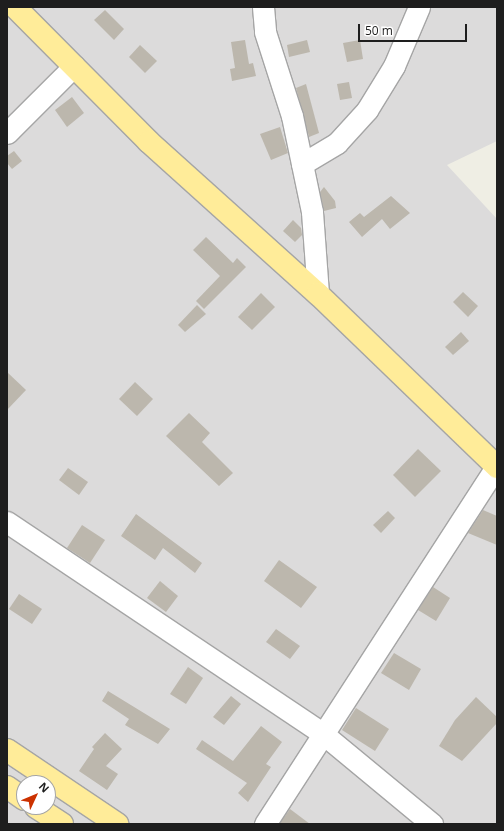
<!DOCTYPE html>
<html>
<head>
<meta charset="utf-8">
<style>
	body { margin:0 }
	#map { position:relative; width:504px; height:831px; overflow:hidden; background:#efeee4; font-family:"Open Sans",sans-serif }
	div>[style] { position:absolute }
	.residential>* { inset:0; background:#dcdbdb }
	.building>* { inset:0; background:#bcb7ad }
	.roads { filter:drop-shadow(1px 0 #a5a5a5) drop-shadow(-1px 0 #a5a5a5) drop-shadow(0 1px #a5a5a5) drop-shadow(0 -1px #a5a5a5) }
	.minor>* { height:21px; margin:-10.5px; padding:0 10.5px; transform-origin:10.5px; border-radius:10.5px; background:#fff }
	.major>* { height:22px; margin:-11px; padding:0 11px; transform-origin:11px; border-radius:11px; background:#ffec99 }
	span { translate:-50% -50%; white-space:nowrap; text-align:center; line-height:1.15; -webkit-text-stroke:3px #fff; paint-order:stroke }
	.frame { position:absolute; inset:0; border:8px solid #1e1e1e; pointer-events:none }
	.north { position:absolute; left:16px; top:775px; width:40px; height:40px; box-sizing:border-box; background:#fff; border:1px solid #a5a5a5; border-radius:50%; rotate:46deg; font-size:11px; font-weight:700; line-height:16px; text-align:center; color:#1e1e1e }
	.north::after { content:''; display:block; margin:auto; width:14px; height:18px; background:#cc3200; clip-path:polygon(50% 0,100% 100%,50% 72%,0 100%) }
	.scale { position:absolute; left:358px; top:24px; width:109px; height:18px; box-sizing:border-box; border:2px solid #1e1e1e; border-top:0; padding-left:5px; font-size:12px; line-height:14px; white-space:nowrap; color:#1e1e1e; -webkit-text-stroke:3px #fff; paint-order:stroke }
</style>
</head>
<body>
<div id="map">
	<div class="residential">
		<div style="clip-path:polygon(evenodd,7px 7px,497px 7px,497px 141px,447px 165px,497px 219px,497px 824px,7px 824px,7px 7px,24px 783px,48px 783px,48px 807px,24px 807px,24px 783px)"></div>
	</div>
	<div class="building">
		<div style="clip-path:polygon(105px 10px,124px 29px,114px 40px,94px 20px)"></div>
		<div style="clip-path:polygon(245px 40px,249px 64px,253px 63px,256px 76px,232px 81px,230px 69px,235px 68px,231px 42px)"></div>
		<div style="clip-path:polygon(307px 40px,310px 52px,289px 57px,287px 45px)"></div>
		<div style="clip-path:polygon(360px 40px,363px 59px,347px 62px,343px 43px)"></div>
		<div style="clip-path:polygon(140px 45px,157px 61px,145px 73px,129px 57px)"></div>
		<div style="clip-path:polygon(349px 82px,352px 98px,340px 100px,337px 84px)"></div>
		<div style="clip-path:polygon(306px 84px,319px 133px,309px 137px,296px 88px)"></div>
		<div style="clip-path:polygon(72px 97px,84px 113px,67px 127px,55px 110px)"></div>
		<div style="clip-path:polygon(280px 127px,288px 153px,271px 160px,260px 134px)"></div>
		<div style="clip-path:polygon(14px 151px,22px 161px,12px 169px,7px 163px,7px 156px)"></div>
		<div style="clip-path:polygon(324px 187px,335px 201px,336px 208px,324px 211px,320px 192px)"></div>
		<div style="clip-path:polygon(391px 196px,410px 213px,390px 229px,382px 219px,362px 237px,349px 222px,360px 213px,364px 217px)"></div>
		<div style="clip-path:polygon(293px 220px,301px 228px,302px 235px,295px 242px,283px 231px)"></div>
		<div style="clip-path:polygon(206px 237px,233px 263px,237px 258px,246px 267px,204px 309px,196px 301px,220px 276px,193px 250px)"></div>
		<div style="clip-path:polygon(463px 292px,478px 306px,468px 317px,453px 302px)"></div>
		<div style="clip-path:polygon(261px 293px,275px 307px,252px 330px,238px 317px)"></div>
		<div style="clip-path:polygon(197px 305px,206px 314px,185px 332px,178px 325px)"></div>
		<div style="clip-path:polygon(461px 332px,469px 341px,453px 355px,445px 347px)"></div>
		<div style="clip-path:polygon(7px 372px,26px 390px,7px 410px)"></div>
		<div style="clip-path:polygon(135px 382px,153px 399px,137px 416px,119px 399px)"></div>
		<div style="clip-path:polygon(189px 413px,210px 433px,202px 442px,233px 473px,219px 486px,166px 436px)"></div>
		<div style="clip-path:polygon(418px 449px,441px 471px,415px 497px,393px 475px)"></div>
		<div style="clip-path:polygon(68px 468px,88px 482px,79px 495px,59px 480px)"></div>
		<div style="clip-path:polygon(483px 510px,497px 516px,497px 545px,468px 533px)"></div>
		<div style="clip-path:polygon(388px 511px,395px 518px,381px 533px,373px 525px)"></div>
		<div style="clip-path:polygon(136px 514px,202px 563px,195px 573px,163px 548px,155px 560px,121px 536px)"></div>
		<div style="clip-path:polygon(82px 525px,105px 540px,90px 563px,67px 548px)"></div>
		<div style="clip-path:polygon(279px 560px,317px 587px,301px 608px,264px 581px)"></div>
		<div style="clip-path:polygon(160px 581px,178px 596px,166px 612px,147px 598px)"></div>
		<div style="clip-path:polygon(433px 587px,450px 598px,436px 621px,418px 610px)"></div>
		<div style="clip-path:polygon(19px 594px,42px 609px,32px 624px,9px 609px)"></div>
		<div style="clip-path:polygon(276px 629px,300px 646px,290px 659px,266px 642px)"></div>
		<div style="clip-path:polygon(394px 653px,421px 669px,409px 690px,381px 673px)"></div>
		<div style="clip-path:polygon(188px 667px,203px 678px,186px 704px,170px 694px)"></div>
		<div style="clip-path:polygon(108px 691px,170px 729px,158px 744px,125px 725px,129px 719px,102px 701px)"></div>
		<div style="clip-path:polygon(231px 696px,241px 704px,224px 725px,213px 717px)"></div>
		<div style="clip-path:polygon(476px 697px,497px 717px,497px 723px,462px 761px,439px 746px,455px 720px)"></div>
		<div style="clip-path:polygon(356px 708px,389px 729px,375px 751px,342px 730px)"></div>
		<div style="clip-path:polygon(261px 726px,282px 742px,266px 764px,271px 767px,248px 802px,238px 793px,247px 783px,196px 749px,202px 740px,233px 761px)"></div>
		<div style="clip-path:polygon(105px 733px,122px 749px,106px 766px,118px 774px,107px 790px,79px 771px,94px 749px,92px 747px)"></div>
		<div style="clip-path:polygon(290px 809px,310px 824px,279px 824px)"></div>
	</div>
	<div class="roads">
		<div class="minor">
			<div style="left:263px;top:7px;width:25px;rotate:85deg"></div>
			<div style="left:265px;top:32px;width:88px;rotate:72.2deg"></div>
			<div style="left:292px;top:116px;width:98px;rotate:78.2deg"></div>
			<div style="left:312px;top:212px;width:82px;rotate:85.8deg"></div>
			<div style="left:7px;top:133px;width:95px;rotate:-45deg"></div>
			<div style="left:302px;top:164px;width:41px;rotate:-31deg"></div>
			<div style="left:337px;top:143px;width:45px;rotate:-47.7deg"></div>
			<div style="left:367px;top:110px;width:52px;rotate:-58.5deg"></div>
			<div style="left:394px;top:66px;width:64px;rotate:-67deg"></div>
			<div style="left:7px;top:522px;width:379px;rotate:33.8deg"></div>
			<div style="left:322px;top:733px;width:143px;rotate:39.6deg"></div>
			<div style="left:265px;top:824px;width:425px;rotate:-57.1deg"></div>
		</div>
		<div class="major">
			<div style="left:15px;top:7px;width:190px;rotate:45.2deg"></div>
			<div style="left:149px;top:142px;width:227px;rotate:42deg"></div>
			<div style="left:318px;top:294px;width:249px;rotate:44deg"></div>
			<div style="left:7px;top:750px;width:133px;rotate:33.9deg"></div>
			<div style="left:7px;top:787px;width:21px;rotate:35deg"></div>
			<div style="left:36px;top:807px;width:31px;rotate:33deg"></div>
		</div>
	</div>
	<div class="frame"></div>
	<div class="north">N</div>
	<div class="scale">50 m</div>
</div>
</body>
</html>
